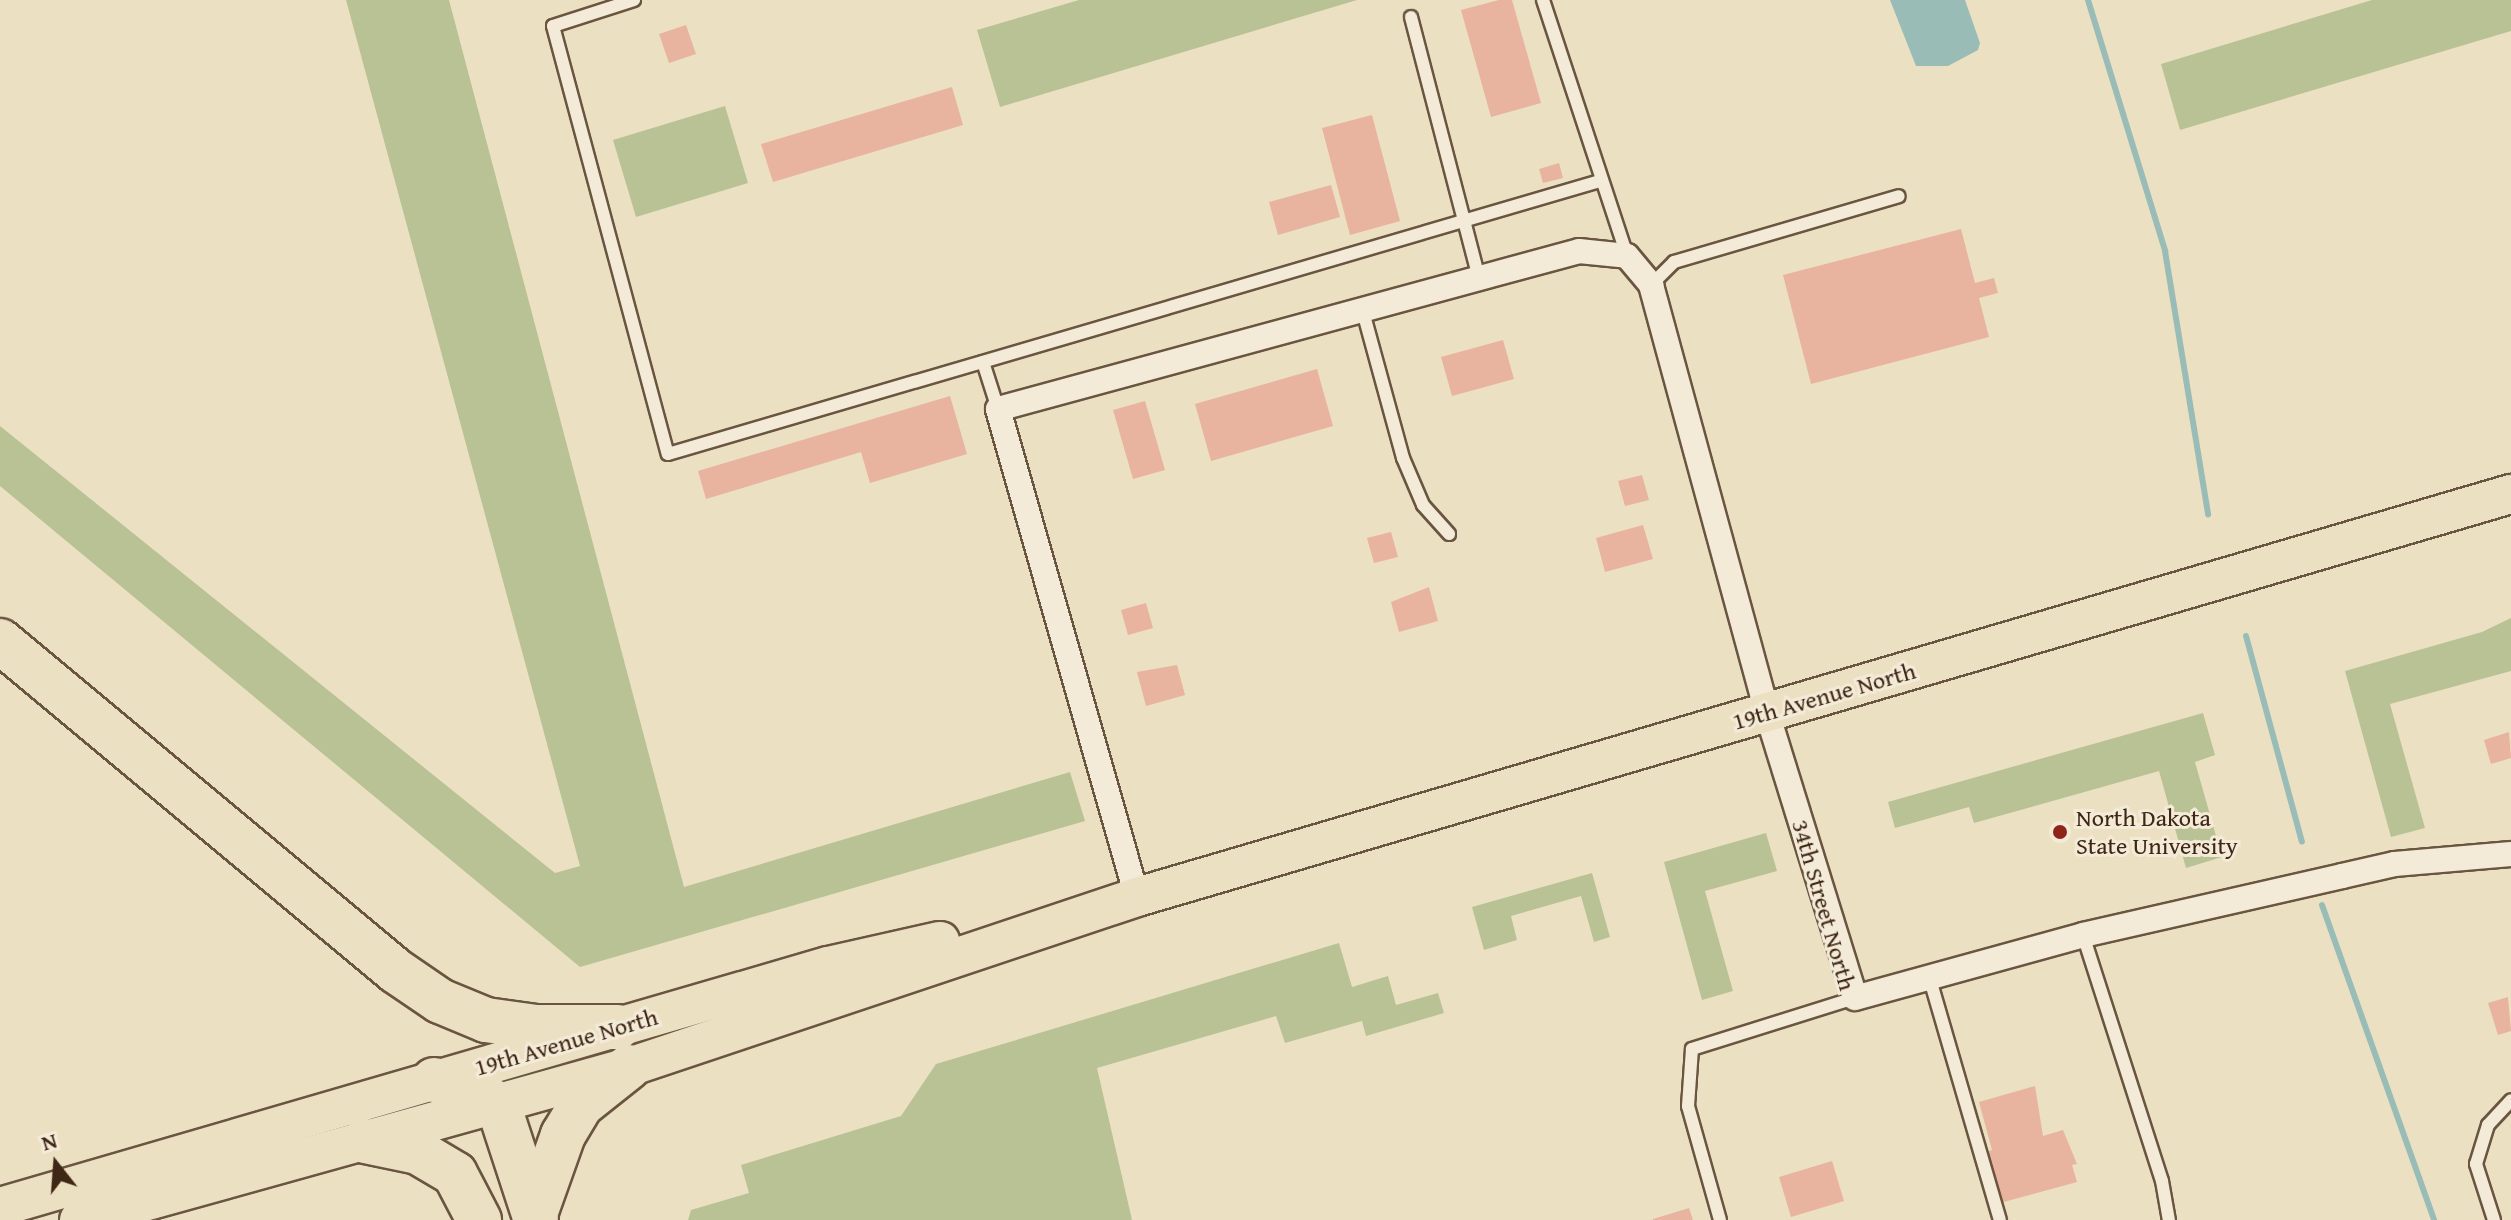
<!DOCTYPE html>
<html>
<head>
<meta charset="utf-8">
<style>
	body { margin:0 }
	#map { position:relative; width:2511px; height:1220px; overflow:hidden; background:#ece0c3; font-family:"Gentium Book Plus",serif }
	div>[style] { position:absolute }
	.green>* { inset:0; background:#b8c294 }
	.water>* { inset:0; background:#99bdb6 }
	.stream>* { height:6px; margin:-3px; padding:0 3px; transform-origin:3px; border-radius:3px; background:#99bdb6 }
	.building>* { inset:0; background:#e8b39f }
	.roads { filter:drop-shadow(2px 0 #6a5540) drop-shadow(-2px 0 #6a5540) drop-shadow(0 2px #6a5540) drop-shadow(0 -2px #6a5540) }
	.lane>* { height:12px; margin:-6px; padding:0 6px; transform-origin:6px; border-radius:6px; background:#f3ebd8 }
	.street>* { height:24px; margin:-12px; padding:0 12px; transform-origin:12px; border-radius:12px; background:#f3ebd8 }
	.primary>* { height:38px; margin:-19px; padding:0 19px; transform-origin:19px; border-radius:19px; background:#ece0c3 }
	.highway>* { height:44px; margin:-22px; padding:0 22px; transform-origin:22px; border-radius:22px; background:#ece0c3 }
	.dots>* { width:22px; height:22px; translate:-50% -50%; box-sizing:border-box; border:4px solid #f3ebd8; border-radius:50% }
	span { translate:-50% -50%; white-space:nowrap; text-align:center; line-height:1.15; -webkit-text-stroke:6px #f3ebd8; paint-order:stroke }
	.street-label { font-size:24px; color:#3f2715 }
	.poi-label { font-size:24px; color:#3f2715 }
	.left { translate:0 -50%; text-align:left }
	.north { position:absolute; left:16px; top:1124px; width:80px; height:80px; -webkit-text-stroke:6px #f3ebd8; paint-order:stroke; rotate:343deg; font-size:22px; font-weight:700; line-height:32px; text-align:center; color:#3f2715 }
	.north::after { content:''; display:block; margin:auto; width:28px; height:36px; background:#3f2715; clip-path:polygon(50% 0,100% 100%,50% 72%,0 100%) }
</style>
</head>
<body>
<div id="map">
	<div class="green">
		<div style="clip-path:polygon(346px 0,449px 0,684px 887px,1070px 772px,1085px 821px,580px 967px,0 486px,0 426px,555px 873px,580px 866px)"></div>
		<div style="clip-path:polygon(1079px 0,1357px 0,1000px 107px,977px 30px)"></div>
		<div style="clip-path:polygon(2372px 0,2511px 0,2511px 31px,2180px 130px,2161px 64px)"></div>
		<div style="clip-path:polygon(725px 106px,748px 183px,636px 217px,613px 140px)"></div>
		<div style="clip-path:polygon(2511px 618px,2511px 671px,2390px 704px,2425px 828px,2391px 837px,2345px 671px,2482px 632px)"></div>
		<div style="clip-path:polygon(2203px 713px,2215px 755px,2195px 762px,2222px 857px,2186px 868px,2159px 771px,1974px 823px,1969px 807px,1895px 828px,1888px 802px)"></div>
		<div style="clip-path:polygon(1766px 833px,1777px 871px,1705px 891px,1733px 991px,1702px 1000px,1664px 862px)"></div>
		<div style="clip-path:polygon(1592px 873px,1610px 937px,1594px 942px,1581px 896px,1511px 916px,1517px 940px,1484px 950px,1472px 907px)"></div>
		<div style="clip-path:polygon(1339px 943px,1352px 987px,1388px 976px,1396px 1005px,1438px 993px,1444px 1013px,1366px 1036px,1362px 1021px,1285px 1043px,1276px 1016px,1097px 1068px,1132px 1220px,688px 1220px,691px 1210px,749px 1193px,741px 1165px,901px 1116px,936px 1064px)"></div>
	</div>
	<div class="water">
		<div style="clip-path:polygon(1890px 0,1965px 0,1980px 43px,1978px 50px,1948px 66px,1916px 66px)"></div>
	</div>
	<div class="stream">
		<div style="left:2088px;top:0;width:263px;rotate:72.9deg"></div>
		<div style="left:2165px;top:251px;width:267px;rotate:80.7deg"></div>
		<div style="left:2246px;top:636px;width:213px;rotate:74.8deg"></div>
		<div style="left:2322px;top:905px;width:334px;rotate:70.4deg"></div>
	</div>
	<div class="building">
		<div style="clip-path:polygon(1499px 0,1512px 0,1541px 103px,1491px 117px,1461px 10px)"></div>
		<div style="clip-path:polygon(686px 25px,696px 54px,669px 63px,659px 34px)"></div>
		<div style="clip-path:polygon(952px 87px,963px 125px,773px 182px,761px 144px)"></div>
		<div style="clip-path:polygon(1372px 115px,1400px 221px,1350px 235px,1322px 128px)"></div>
		<div style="clip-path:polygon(1559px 163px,1563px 178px,1543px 183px,1539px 169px)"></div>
		<div style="clip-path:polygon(1331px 185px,1340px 217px,1278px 235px,1269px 202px)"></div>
		<div style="clip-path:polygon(1961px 229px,1975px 283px,1994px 278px,1998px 293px,1979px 298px,1989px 337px,1811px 384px,1783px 275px)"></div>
		<div style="clip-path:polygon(1503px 340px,1514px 379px,1452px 396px,1441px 357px)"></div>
		<div style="clip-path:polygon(1317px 369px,1333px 426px,1211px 461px,1195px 404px)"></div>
		<div style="clip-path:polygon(950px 396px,967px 454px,870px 483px,861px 452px,706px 499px,698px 471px)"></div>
		<div style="clip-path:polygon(1145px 401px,1165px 470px,1133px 479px,1113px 410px)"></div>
		<div style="clip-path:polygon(1642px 475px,1649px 500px,1625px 506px,1618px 481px)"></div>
		<div style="clip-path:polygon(1643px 525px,1653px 559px,1605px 572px,1596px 538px)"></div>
		<div style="clip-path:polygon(1391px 532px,1398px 557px,1374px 563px,1367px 538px)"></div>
		<div style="clip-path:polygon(1429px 587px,1438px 621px,1399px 632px,1391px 602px)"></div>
		<div style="clip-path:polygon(1146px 603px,1153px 628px,1128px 635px,1121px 610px)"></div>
		<div style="clip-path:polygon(1177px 665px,1185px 695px,1146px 706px,1137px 672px)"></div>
		<div style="clip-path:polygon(2509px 732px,2511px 758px,2491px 764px,2484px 740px)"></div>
		<div style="clip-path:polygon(2508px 997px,2511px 1031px,2498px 1035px,2488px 1003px)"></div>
		<div style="clip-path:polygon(2035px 1086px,2043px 1136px,2063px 1130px,2077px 1164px,2072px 1165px,2077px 1182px,1989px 1206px,1975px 1155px,1992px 1150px,1979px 1102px)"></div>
		<div style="clip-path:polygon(1832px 1161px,1844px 1201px,1791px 1217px,1779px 1177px)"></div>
		<div style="clip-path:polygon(1689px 1208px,1693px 1220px,1653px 1220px,1653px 1219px)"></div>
	</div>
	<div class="roads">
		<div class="lane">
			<div style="left:634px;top:0;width:85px;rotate:162.2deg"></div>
			<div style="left:553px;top:26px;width:443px;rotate:75deg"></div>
			<div style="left:668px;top:454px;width:971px;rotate:-16.33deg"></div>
			<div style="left:1543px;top:0;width:269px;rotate:71.8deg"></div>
			<div style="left:1411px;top:17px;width:273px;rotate:75.4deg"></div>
			<div style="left:1651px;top:285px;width:33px;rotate:-45deg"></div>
			<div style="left:1674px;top:262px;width:234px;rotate:-16.3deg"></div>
			<div style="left:1362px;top:308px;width:156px;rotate:74.7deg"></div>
			<div style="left:1403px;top:458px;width:51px;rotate:66.9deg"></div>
			<div style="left:1423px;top:505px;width:39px;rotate:48deg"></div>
			<div style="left:983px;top:362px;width:49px;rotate:72.3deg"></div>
			<div style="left:2083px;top:935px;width:258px;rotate:72.2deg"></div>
			<div style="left:2162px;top:1181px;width:40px;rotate:80deg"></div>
			<div style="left:1929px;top:976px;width:254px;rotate:73.8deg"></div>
			<div style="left:1720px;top:1220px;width:118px;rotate:-105.7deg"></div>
			<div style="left:1688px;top:1106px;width:57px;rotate:-86deg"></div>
			<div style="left:1692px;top:1049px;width:171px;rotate:-17.4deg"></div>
			<div style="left:2494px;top:1220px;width:59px;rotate:-107.8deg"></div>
			<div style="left:2476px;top:1164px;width:41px;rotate:-72.9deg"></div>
			<div style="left:2488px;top:1125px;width:34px;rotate:-47deg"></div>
		</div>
		<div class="street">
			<div style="left:1137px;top:897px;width:507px;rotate:-105.9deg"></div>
			<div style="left:998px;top:409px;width:602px;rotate:-15.21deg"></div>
			<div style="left:1579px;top:251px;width:48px;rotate:5.9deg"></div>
			<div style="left:1627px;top:256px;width:38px;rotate:50deg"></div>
			<div style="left:1651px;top:285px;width:443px;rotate:74.8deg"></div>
			<div style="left:1767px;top:713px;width:298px;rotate:72.8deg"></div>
			<div style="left:1855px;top:998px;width:237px;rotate:-15.4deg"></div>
			<div style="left:2083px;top:935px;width:266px;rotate:-12.8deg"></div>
			<div style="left:2342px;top:876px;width:54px;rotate:-12.8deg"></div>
			<div style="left:2395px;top:864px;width:116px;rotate:-4.9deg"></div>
		</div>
		<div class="primary">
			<div style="left:0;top:1207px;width:862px;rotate:-16.23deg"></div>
			<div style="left:828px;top:966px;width:115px;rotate:-12.6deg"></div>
			<div style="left:79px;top:1220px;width:571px;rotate:-15.55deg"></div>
			<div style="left:629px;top:1067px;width:536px;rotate:-18.5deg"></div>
			<div style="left:1137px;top:897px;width:1432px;rotate:-16.35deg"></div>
		</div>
		<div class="highway">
			<div style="left:0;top:641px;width:515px;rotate:39.81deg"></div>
			<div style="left:396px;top:971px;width:53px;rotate:34.3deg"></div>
			<div style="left:440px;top:1001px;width:50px;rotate:22.4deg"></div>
			<div style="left:486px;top:1020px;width:49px;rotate:8.1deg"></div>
			<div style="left:535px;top:1027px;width:83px"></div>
			<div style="left:434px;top:1080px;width:31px;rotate:11deg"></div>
			<div style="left:464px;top:1086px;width:38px;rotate:28deg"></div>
			<div style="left:498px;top:1104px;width:122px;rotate:71.9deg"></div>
			<div style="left:365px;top:1141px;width:54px;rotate:11.7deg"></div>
			<div style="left:418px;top:1152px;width:43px;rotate:30.7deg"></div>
			<div style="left:455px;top:1174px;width:52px;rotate:62.4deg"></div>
			<div style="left:535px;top:1214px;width:84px;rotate:-70.5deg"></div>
			<div style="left:563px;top:1135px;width:35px;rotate:-59deg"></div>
			<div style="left:581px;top:1105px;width:61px;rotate:-38.4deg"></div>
		</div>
	</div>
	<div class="dots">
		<div style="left:2060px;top:832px;background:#8f2418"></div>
	</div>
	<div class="street-label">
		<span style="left:1824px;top:696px;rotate:-16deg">19th Avenue North</span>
		<span style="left:1824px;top:905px;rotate:74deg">34th Street North</span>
		<span style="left:566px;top:1042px;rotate:-16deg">19th Avenue North</span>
	</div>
	<div class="poi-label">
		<span class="left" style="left:2076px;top:832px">North Dakota<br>State University</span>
	</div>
	<div class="north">N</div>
</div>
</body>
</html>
